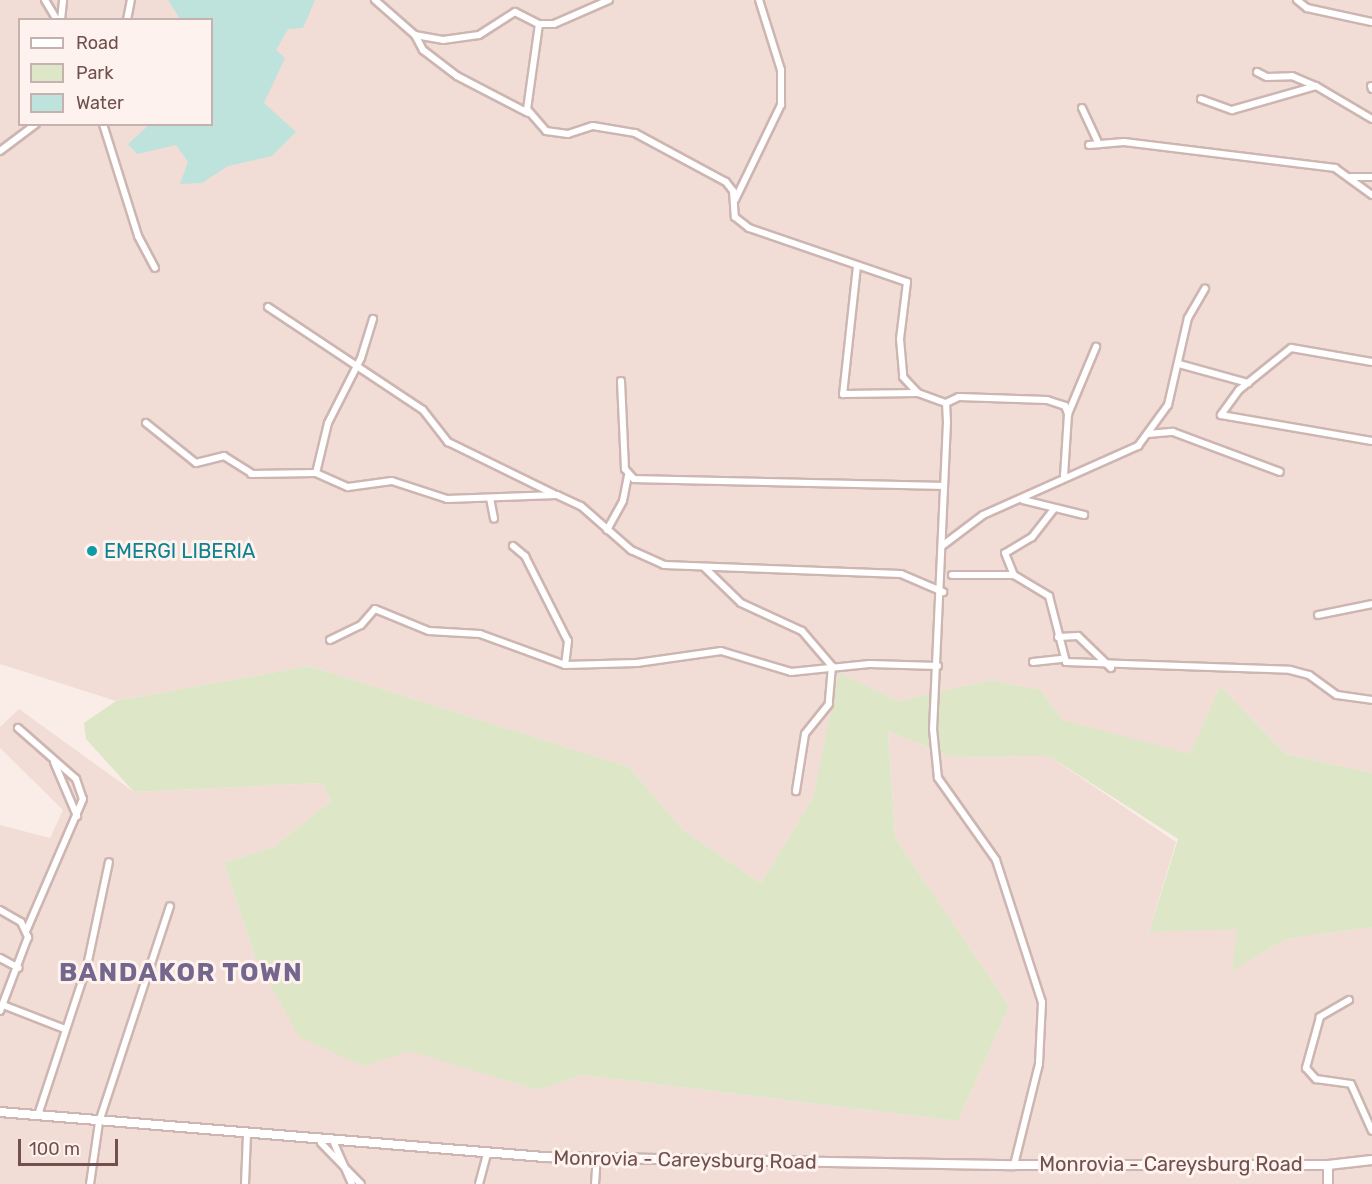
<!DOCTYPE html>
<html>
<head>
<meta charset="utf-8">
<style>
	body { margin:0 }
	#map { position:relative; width:1372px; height:1184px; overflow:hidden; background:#faede7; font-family:Rubik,sans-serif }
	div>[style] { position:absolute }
	.residential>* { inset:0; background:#f1ddd6 }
	.green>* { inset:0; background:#dde6c7 }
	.water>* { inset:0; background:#bee2dc }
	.roads { filter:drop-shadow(2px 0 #cdb5b1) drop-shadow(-2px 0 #cdb5b1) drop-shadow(0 2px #cdb5b1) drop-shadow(0 -2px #cdb5b1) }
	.street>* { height:6px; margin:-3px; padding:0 3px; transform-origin:3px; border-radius:3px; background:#fff }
	.secondary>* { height:8px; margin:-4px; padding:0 4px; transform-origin:4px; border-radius:4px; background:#fff }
	.dots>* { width:16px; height:16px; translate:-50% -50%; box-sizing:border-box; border:3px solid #fdf2ed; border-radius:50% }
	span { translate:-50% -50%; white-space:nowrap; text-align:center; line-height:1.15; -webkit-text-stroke:6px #fdf2ed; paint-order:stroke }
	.culture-label { font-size:20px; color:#0d838f }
	.left { translate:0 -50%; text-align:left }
	.street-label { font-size:20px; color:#71504e }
	.district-label { font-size:26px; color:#75668d; font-weight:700; letter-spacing:1.5px }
	.legend { position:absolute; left:18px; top:18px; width:195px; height:108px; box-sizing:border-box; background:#fdf2ed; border:2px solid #c5b1ad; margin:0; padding:8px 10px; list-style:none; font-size:18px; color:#71504e }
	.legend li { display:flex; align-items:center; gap:12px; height:30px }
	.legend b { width:30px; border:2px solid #c5b1ad }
	.scale { position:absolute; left:18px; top:1139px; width:100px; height:27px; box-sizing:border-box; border:3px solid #71504e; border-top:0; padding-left:8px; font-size:18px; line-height:21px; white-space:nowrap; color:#71504e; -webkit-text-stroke:4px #fdf2ed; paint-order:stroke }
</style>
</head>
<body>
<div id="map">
	<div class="residential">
		<div style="clip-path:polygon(evenodd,0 0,1372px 0,1372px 773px,1286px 754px,1220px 686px,1190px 755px,1062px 720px,1041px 690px,991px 680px,899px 701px,840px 674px,813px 798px,761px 883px,684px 831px,629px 767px,309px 666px,116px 701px,0 664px,0 0,20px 20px,212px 20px,212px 124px,20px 124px,20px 20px)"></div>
		<div style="clip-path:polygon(19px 709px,134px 792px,322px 783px,331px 801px,274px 847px,224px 863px,254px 954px,363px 1066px,409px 1050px,538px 1090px,582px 1075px,958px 1121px,1009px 1006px,895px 838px,888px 731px,951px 757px,1049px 756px,1176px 842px,1149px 932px,1238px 928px,1232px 971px,1286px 939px,1372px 927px,1372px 1184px,0 1184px,0 825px,50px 838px,63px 810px,0 748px,0 727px)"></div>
	</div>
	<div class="green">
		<div style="clip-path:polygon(309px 666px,629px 767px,684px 831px,761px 883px,813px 798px,839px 673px,899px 701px,991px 680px,1041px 690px,1062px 720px,1190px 754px,1220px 686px,1286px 754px,1372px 773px,1372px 927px,1286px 939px,1232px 971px,1237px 929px,1149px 932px,1178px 839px,1049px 756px,951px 757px,888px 731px,895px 838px,1009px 1006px,958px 1121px,582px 1075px,538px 1090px,409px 1051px,364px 1066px,299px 1037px,254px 954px,224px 863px,274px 847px,331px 801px,322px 783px,134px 792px,86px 739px,84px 723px,116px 701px)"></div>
	</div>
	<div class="water">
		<div style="clip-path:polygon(168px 0,315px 0,303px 28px,288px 29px,276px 50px,285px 58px,264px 103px,296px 132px,272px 156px,228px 166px,202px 183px,180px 184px,188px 162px,176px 145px,137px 154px,128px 144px,149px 125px,212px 124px,212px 20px,180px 19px)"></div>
	</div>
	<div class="roads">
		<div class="street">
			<div style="left:45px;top:0;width:23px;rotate:59deg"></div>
			<div style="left:375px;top:0;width:53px;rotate:41.2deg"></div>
			<div style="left:415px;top:35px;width:28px;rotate:10deg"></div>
			<div style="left:443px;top:40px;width:36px;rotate:-8deg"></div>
			<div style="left:479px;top:35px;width:43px;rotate:-32.6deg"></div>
			<div style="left:515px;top:12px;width:27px;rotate:27deg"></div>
			<div style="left:539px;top:24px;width:15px"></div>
			<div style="left:554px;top:24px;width:60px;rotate:-23.6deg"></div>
			<div style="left:1297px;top:0;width:13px;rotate:39deg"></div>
			<div style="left:1307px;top:8px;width:66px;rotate:12.2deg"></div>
			<div style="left:61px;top:20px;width:20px;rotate:-84deg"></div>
			<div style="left:127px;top:20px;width:20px;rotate:-79deg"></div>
			<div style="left:539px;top:24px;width:86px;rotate:98deg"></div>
			<div style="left:527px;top:109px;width:29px;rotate:49deg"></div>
			<div style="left:546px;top:131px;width:22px;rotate:8deg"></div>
			<div style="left:568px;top:134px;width:26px;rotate:-18deg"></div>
			<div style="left:593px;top:126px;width:43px;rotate:9.5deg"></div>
			<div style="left:635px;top:133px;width:103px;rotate:28.3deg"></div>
			<div style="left:726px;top:182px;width:11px;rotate:52deg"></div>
			<div style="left:733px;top:191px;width:26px;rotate:86deg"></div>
			<div style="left:735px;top:217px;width:18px;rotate:38deg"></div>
			<div style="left:749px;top:228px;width:167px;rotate:18.9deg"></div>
			<div style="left:907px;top:282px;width:57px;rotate:97deg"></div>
			<div style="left:900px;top:339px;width:38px;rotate:85deg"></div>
			<div style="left:903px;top:377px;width:22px;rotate:47deg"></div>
			<div style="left:918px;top:393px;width:30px;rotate:20deg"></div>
			<div style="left:946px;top:403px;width:19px;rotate:87deg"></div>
			<div style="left:947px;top:422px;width:307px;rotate:92.6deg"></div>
			<div style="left:933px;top:729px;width:49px;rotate:84.2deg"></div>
			<div style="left:938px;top:778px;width:100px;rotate:54.7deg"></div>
			<div style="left:996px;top:860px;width:149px;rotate:72.1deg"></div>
			<div style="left:1042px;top:1002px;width:62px;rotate:92.8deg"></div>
			<div style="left:1039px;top:1064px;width:104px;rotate:103.9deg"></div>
			<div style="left:415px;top:35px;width:17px;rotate:62deg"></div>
			<div style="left:423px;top:50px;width:43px;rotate:37.4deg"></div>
			<div style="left:457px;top:76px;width:80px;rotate:27.5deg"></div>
			<div style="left:1257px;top:72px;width:11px;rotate:27deg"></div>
			<div style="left:1267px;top:77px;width:25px;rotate:-2deg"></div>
			<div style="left:1292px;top:76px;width:26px;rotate:23deg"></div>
			<div style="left:1371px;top:86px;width:3px;rotate:72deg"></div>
			<div style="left:1201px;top:99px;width:33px;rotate:20deg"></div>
			<div style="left:1232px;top:110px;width:87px;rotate:-15.9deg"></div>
			<div style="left:1316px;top:86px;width:65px;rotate:30.5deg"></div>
			<div style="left:1082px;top:108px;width:40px;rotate:65deg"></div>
			<div style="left:103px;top:124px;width:117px;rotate:72.6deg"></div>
			<div style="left:138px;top:236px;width:36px;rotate:62deg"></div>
			<div style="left:1089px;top:145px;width:35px;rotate:-5deg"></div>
			<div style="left:1124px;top:142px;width:213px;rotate:7deg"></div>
			<div style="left:1335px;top:168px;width:46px;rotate:36.1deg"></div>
			<div style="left:0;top:151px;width:45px;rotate:-36.9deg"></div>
			<div style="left:1351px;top:177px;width:21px"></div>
			<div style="left:735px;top:200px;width:106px;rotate:-64.2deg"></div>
			<div style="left:781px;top:105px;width:35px;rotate:-90deg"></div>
			<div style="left:781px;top:70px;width:73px;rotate:-107.4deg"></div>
			<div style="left:857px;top:266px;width:129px;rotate:96.2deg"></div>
			<div style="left:843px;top:394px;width:75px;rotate:-0.8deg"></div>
			<div style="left:268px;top:307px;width:186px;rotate:33.6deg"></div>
			<div style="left:423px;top:410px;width:41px;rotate:52deg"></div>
			<div style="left:448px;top:442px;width:118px;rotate:26.1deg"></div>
			<div style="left:1372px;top:362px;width:82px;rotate:-170.2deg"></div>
			<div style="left:1291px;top:348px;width:67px;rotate:141.1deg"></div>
			<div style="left:1239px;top:390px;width:31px;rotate:126deg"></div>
			<div style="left:1221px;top:415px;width:153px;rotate:9.8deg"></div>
			<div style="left:1179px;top:364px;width:72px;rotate:15.4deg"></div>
			<div style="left:621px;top:381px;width:88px;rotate:87.4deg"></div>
			<div style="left:625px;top:469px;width:13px;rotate:48deg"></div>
			<div style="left:634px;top:479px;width:309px;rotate:1.3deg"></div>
			<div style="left:946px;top:403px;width:14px;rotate:-25deg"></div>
			<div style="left:959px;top:397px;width:88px;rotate:2deg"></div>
			<div style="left:1047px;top:400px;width:19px;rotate:18deg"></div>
			<div style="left:1065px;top:406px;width:9px;rotate:69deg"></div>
			<div style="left:146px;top:423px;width:64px;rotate:38.7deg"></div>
			<div style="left:196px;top:463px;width:29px;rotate:-14deg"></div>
			<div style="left:224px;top:456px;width:31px;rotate:32deg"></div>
			<div style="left:1148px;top:434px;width:25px;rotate:-5deg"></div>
			<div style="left:1173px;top:432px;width:114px;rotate:20.5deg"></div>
			<div style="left:316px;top:473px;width:51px;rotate:-76.5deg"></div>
			<div style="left:328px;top:423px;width:73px;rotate:-63.1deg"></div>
			<div style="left:361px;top:358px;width:41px;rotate:-72.9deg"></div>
			<div style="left:251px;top:474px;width:65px;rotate:-0.9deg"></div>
			<div style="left:316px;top:473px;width:35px;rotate:24deg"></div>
			<div style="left:348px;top:487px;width:44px;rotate:-7.8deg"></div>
			<div style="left:392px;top:481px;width:58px;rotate:18.1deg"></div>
			<div style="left:447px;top:499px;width:110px;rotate:-2.1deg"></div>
			<div style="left:557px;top:495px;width:26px;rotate:25deg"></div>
			<div style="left:581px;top:506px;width:67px;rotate:41.3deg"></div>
			<div style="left:631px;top:550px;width:36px;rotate:24deg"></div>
			<div style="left:664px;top:565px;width:237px;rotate:2.2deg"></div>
			<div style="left:901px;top:574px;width:46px;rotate:23.2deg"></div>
			<div style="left:1064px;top:476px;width:62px;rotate:-86.3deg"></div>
			<div style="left:1068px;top:414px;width:73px;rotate:-67.3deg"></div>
			<div style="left:490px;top:498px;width:21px;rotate:79deg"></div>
			<div style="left:1023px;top:500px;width:63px;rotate:13.8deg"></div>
			<div style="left:1054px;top:509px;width:36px;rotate:128deg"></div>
			<div style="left:1032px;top:537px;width:31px;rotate:149deg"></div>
			<div style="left:1005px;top:553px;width:24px;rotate:68deg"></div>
			<div style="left:1014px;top:575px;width:41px;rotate:31deg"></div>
			<div style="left:1049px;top:596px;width:68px;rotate:75.6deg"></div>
			<div style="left:1066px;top:662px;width:224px;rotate:2deg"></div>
			<div style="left:1290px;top:670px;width:20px;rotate:15deg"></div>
			<div style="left:1309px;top:675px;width:34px;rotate:36deg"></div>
			<div style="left:1337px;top:695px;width:35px;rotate:8deg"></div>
			<div style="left:607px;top:530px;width:33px;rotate:-61deg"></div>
			<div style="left:623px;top:501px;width:26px;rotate:-79deg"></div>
			<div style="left:513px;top:546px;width:16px;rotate:40deg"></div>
			<div style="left:525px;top:556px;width:95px;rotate:63.2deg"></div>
			<div style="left:568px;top:641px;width:24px;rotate:97deg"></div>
			<div style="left:942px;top:546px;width:51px;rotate:-37.1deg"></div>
			<div style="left:983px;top:515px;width:170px;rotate:-24deg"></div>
			<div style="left:1138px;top:446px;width:51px;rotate:-53.8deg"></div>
			<div style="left:1168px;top:405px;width:89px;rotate:-77.1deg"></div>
			<div style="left:1188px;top:318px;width:34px;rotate:-60deg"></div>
			<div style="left:705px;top:568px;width:50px;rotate:44.2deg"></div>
			<div style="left:741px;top:603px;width:67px;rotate:24.7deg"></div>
			<div style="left:802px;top:631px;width:46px;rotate:49.4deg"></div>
			<div style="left:832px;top:666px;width:38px;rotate:95deg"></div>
			<div style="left:829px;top:704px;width:38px;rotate:129deg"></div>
			<div style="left:805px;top:734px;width:58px;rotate:99deg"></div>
			<div style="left:952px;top:575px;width:62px"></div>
			<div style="left:1318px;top:615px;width:55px;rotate:-11.5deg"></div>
			<div style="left:1058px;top:637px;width:20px;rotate:-3deg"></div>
			<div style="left:1078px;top:636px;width:46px;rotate:44.1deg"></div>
			<div style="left:330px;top:640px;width:34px;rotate:-26deg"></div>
			<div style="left:361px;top:625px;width:21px;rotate:-49deg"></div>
			<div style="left:375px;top:609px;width:58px;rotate:22.2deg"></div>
			<div style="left:429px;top:631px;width:51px;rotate:3.4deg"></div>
			<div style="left:480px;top:634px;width:90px;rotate:20deg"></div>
			<div style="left:565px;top:665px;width:72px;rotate:-1.6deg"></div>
			<div style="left:637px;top:663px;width:85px;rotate:-8.1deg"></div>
			<div style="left:721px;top:651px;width:73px;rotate:16.7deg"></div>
			<div style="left:791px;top:672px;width:79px;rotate:-5.8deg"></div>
			<div style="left:870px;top:664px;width:68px;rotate:1.7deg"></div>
			<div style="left:1033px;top:662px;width:28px;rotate:-6deg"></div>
			<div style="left:18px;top:728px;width:77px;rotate:41.3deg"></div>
			<div style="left:76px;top:779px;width:21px;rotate:71deg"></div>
			<div style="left:83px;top:799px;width:142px;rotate:113.3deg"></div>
			<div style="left:54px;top:762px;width:59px;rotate:66.9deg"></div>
			<div style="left:0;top:910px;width:24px;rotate:30deg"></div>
			<div style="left:21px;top:922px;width:17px;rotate:65deg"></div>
			<div style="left:28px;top:937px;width:79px;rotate:110.7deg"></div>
			<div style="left:0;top:958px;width:21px;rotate:28deg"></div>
			<div style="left:1349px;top:1000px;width:34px;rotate:150deg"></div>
			<div style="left:1320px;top:1017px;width:53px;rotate:105.4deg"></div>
			<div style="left:1306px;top:1068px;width:15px;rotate:48deg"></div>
			<div style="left:1316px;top:1079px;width:35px;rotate:8deg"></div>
			<div style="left:1351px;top:1084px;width:51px;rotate:65.9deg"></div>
			<div style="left:3px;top:1005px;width:66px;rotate:21.2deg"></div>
			<div style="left:38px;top:1115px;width:157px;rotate:-71.8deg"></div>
			<div style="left:87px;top:966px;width:106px;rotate:-78.1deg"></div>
			<div style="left:321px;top:1143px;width:57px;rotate:45.7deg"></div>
			<div style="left:334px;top:1143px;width:45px;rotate:66.3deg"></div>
			<div style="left:90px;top:1184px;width:63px;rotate:-81.7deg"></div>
			<div style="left:99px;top:1122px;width:227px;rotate:-71.8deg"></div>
			<div style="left:245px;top:1184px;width:49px;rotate:-87.7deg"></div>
			<div style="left:479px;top:1184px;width:31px;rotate:-75deg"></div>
			<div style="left:595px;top:1184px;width:27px;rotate:-86deg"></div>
		</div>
		<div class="secondary">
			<div style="left:0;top:1112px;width:546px;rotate:4.73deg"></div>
			<div style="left:544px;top:1157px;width:470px;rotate:1deg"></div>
			<div style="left:1014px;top:1165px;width:314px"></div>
			<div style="left:1328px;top:1165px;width:44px;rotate:-6.5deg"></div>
			<div style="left:1328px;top:1184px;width:19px;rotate:-90deg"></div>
		</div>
	</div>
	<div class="dots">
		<div style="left:92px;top:551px;background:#0f9aa8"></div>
	</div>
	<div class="culture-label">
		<span class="left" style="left:104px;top:551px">EMERGI LIBERIA</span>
	</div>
	<div class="street-label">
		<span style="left:685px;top:1160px;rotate:1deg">Monrovia - Careysburg Road</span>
		<span style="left:1171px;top:1164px">Monrovia - Careysburg Road</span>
	</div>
	<div class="district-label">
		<span style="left:181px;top:973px">BANDAKOR TOWN</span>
	</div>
	<ul class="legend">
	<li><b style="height:8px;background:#fff"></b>Road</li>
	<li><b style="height:16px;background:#dde6c7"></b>Park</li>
	<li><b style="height:16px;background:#bee2dc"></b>Water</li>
	</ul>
	<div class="scale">100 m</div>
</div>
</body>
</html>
